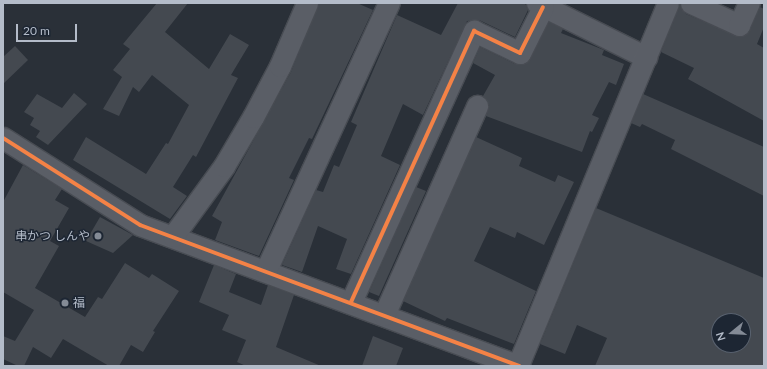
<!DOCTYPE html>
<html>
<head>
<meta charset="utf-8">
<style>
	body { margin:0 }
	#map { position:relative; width:767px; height:369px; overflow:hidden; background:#2a3038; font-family:Lato,"Noto Sans JP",sans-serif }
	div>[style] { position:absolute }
	.building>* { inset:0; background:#444950 }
	.roads { filter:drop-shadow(1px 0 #484c53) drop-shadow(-1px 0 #484c53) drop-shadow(0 1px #484c53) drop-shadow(0 -1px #484c53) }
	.street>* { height:21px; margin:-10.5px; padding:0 10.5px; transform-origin:10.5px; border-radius:10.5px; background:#5a5e66 }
	.cycleway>* { height:4px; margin:-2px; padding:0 2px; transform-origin:2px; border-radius:2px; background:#f48246 }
	.dots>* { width:11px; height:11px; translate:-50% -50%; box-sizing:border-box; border:2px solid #1d2633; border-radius:50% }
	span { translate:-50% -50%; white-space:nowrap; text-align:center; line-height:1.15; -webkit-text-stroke:3px #1d2633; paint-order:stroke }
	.poi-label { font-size:12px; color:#b4bcc9 }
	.right { translate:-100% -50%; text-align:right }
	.left { translate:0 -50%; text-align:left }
	.frame { position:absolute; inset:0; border:4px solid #b4bcc9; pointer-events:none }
	.north { position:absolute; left:711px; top:313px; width:40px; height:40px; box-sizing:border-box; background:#1d2633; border:1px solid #59626f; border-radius:50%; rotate:252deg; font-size:11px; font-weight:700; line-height:16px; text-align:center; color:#b4bcc9 }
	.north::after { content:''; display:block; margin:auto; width:14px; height:18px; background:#848b96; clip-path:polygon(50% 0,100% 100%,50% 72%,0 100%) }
	.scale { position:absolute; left:16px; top:24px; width:61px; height:18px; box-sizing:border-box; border:2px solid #b4bcc9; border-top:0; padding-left:5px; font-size:12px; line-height:14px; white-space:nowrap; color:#b4bcc9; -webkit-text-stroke:3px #1d2633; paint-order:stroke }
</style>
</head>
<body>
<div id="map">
	<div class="building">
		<div style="clip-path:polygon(157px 3px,188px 3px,165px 32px,209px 69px,230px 34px,249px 45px,231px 75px,238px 78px,196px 157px,193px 155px,173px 187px,187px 196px,170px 219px,73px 160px,86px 137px,146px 174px,166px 143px,168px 144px,189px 105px,152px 75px,139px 92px,133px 87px,119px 116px,103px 109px,122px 77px,113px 70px,130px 49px,123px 44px)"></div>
		<div style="clip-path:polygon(319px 3px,357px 3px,373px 10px,312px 139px,309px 138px,289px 178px,294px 180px,259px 256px,215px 240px,222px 222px,212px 216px,291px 72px)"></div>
		<div style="clip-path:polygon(458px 3px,525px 3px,528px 10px,515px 37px,479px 20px,467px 21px,423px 115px,403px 104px,381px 156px,400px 165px,351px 274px,336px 269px,347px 239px,318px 226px,302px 272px,282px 265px,316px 190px,323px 192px,334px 165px,339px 167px,357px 125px,351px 122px,397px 15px,441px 35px)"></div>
		<div style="clip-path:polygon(679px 5px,686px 14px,740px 37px,750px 30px,760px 7px,764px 9px,764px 27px,757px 44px,764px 48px,764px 121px,688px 79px,694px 68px,661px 52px)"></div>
		<div style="clip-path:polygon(549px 22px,563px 29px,561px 33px,604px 50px,602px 55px,624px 64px,616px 85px,609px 82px,592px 115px,599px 118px,592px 132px,590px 131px,582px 152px,486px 116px,489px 104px,483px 96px,495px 75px,473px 63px,480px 47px,515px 64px,526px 63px)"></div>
		<div style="clip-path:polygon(15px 46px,28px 60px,3px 84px,3px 57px)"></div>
		<div style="clip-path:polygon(74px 93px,87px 104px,48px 145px,36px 137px,40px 131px,30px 125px,34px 118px,24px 112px,37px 94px,62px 108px)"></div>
		<div style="clip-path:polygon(643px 94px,764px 147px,764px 196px,671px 149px,675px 140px,642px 124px,640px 127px,631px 123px)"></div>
		<div style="clip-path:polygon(476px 137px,522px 158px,519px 166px,555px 182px,558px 175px,574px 182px,544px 245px,517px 232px,515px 238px,490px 227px,474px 261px,536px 291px,514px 344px,447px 318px,445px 321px,403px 301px)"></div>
		<div style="clip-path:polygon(23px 165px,62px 189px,55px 200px,69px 208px,50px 241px,59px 246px,35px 288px,85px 317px,98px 297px,102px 299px,125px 263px,149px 278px,152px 274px,179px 291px,153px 331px,155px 332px,143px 352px,131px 345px,119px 366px,109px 366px,63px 339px,51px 358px,33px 347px,24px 366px,18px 366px,3px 359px,3px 336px,15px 341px,34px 310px,3px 292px,3px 202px)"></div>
		<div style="clip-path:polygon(416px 187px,426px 191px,379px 296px,369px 292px)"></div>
		<div style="clip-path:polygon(evenodd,596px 208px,764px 278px,764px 366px,595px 366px,607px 338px,577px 325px,565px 354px,540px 344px,596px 208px,719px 321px,743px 321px,743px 345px,719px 345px,719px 321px)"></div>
		<div style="clip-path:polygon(100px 217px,133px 235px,113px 253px,86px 241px)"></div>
		<div style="clip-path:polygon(214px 265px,236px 274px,229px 292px,261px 305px,268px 285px,294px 295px,276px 347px,321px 366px,246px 366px,237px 362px,246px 340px,222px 330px,229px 315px,199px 302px)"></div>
		<div style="clip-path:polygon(373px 336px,403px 348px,396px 366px,362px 366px)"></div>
	</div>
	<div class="roads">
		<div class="street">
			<div style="left:537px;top:3px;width:122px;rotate:26.4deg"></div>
			<div style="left:691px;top:3px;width:53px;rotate:24.6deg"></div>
			<div style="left:739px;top:25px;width:24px;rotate:-66deg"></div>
			<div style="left:3px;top:138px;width:162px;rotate:32.4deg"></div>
			<div style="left:140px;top:225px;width:405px;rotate:20.4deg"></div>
			<div style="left:173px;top:236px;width:87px;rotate:-53.9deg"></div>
			<div style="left:224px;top:166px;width:57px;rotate:-59.4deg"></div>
			<div style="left:253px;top:117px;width:58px;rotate:-62.1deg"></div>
			<div style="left:280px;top:66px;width:69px;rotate:-66.8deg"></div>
			<div style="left:266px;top:270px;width:294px;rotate:-65.3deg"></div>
			<div style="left:351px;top:302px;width:298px;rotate:-65.6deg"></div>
			<div style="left:474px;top:31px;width:51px;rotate:25.6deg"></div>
			<div style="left:520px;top:53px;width:51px;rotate:-63.4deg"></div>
			<div style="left:384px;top:315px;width:229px;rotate:-66deg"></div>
			<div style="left:518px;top:365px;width:392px;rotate:-67.5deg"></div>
		</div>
	</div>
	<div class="cycleway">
		<div style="left:3px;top:138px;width:162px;rotate:32.4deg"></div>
		<div style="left:140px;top:225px;width:405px;rotate:20.4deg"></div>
		<div style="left:351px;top:302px;width:298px;rotate:-65.6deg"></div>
		<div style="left:474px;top:31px;width:51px;rotate:25.6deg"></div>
		<div style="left:520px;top:53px;width:51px;rotate:-63.4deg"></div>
	</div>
	<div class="dots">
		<div style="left:98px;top:236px;background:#848b96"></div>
		<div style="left:65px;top:303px;background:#848b96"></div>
	</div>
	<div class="poi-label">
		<span class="right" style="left:90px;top:236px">串かつ しんや</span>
		<span class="left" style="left:73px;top:303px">福</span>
	</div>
	<div class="frame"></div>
	<div class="north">N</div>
	<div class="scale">20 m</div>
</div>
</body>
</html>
